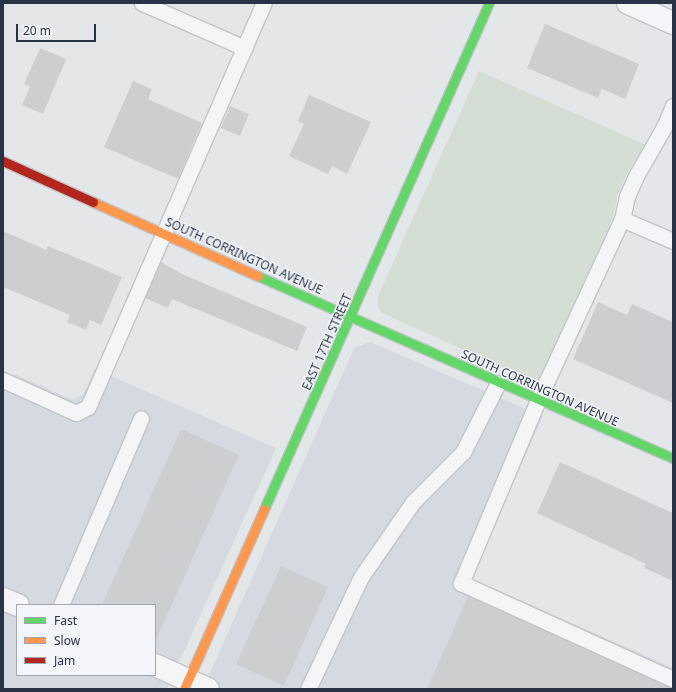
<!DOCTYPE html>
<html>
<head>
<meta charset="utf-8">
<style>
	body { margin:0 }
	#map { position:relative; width:676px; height:692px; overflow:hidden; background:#e4e7ea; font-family:"Noto Sans",sans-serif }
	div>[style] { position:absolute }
	.built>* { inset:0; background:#d4dae0 }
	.green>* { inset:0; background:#d4ded4 }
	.building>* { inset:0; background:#cccfd2 }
	.roads { filter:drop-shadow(1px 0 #c2c5c8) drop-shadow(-1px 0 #c2c5c8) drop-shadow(0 1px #c2c5c8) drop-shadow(0 -1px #c2c5c8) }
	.lane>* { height:15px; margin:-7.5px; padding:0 7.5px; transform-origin:7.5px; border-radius:7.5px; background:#f3f5f6 }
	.street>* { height:22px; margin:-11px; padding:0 11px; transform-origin:11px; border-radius:11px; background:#f3f5f6 }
	.fast>* { height:9px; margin:-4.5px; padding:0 4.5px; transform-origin:4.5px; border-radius:4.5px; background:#63d668 }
	.slow>* { height:9px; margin:-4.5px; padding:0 4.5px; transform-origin:4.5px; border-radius:4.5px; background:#ff974d }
	.jam>* { height:9px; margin:-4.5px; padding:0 4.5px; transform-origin:4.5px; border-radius:4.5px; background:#b3261e }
	span { translate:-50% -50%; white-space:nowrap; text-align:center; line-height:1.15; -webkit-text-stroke:3px #f2f5f9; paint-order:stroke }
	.street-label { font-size:12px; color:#283346 }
	.frame { position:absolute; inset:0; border:4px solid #283346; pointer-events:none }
	.legend { position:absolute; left:16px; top:604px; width:140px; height:72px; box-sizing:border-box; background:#f2f5f9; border:1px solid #a1a7b1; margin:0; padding:5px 7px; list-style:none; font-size:12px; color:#283346 }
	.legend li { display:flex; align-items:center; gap:8px; height:20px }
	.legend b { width:20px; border:1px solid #a1a7b1 }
	.scale { position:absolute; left:16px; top:24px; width:80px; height:18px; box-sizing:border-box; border:2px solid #283346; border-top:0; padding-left:5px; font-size:12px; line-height:14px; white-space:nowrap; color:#283346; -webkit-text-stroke:3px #f2f5f9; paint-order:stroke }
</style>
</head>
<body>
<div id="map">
	<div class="built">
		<div style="clip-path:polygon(370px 342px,543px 416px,471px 578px,673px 668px,673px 689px,203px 689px,354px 348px)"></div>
		<div style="clip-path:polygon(evenodd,95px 369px,276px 448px,167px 689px,3px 689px,3px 391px,14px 374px,73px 400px,83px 394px,95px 369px,17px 605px,155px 605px,155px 675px,17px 675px,17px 605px)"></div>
	</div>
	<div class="green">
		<div style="clip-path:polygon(479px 71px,646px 145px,629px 170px,617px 196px,614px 215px,539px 384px,382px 313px,378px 306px,378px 296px)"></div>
	</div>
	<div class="building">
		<div style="clip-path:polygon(545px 24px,639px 64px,625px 99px,602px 89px,598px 98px,527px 68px)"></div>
		<div style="clip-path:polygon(40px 48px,66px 59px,43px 114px,22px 105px,30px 87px,24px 84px)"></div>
		<div style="clip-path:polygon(133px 81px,152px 89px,148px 99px,202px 123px,178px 179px,104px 147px)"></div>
		<div style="clip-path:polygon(309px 95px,371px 122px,347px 174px,332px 166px,328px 174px,289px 156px,304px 124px,298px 121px)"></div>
		<div style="clip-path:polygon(230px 106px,249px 114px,240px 136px,221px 128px)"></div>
		<div style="clip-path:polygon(3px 231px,46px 250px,48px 246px,122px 277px,101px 325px,90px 320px,86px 330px,67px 322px,70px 315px,3px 287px)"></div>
		<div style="clip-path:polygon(161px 262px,182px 274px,307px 327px,297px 351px,172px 299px,168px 308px,145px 298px)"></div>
		<div style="clip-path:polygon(598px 302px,627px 315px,632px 304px,673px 322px,673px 403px,573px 359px)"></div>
		<div style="clip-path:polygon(181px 429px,239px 455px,155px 642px,155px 605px,102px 605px)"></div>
		<div style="clip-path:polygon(560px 462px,673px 513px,673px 581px,644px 568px,646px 564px,537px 513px)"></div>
		<div style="clip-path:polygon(281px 566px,328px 587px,284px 686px,236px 664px)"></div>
		<div style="clip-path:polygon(468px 596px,673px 688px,673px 689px,427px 689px)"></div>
	</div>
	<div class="roads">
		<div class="lane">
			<div style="left:142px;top:3px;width:112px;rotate:23.6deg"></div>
			<div style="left:673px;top:106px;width:23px;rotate:113deg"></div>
			<div style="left:664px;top:127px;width:56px;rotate:119.7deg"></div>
			<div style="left:636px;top:176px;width:22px;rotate:114deg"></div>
			<div style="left:627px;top:196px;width:24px;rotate:102deg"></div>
			<div style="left:622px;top:219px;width:56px;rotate:23.3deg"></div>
			<div style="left:622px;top:219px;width:200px;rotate:114.9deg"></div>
			<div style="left:538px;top:400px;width:199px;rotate:112.8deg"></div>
			<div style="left:461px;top:583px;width:233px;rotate:24.4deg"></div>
			<div style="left:3px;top:380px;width:80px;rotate:24.3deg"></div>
			<div style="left:76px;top:413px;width:13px;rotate:-27deg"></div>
			<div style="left:88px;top:407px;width:441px;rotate:-66.5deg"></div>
			<div style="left:61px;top:605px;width:203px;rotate:-66.8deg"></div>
			<div style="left:308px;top:689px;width:124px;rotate:-64.7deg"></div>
			<div style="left:361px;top:577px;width:91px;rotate:-55.3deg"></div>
			<div style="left:413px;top:502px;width:71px;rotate:-45deg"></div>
			<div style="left:463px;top:452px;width:77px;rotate:-63.1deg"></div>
		</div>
		<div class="street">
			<div style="left:628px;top:3px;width:49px;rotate:24deg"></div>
			<div style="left:3px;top:599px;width:16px;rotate:22deg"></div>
			<div style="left:155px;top:665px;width:58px;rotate:24.4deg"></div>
		</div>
		<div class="fast">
			<div style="left:258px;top:276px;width:453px;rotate:23.7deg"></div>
			<div style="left:264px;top:509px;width:554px;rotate:-66.03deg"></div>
		</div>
		<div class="slow">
			<div style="left:93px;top:202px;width:181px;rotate:24.2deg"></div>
			<div style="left:184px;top:689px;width:197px;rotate:-66deg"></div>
		</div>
		<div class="jam">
			<div style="left:3px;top:161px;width:99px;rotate:24.5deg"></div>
		</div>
	</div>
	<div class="street-label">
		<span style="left:244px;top:256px;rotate:24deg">SOUTH CORRINGTON AVENUE</span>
		<span style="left:327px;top:342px;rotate:-66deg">EAST 17TH STREET</span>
		<span style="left:540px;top:388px;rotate:24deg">SOUTH CORRINGTON AVENUE</span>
	</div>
	<div class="frame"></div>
	<ul class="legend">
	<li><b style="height:5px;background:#63d668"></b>Fast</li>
	<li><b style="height:5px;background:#ff974d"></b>Slow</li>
	<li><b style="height:5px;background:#b3261e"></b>Jam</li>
	</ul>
	<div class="scale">20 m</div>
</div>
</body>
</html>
